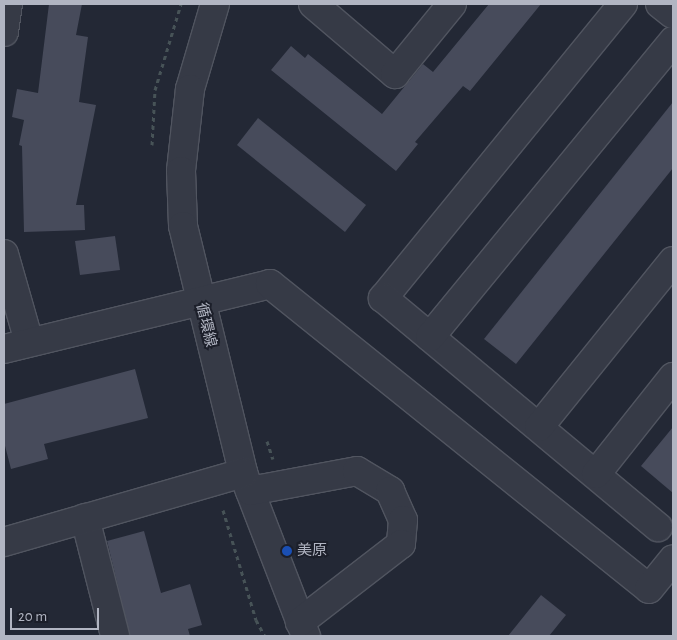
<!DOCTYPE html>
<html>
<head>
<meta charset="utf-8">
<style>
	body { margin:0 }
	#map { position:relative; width:677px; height:640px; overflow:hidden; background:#232835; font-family:"Alegreya Sans","Noto Sans JP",sans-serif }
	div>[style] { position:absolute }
	.building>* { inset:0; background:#474b5b }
	.path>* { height:3px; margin-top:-1.5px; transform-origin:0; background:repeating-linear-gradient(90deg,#475357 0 4px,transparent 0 8px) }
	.roads { filter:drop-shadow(1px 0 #515560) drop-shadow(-1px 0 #515560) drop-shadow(0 1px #515560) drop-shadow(0 -1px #515560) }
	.minor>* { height:28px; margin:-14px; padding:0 14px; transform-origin:14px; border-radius:14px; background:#363a46 }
	.dots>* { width:14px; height:14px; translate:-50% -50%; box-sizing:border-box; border:2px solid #1c1f2a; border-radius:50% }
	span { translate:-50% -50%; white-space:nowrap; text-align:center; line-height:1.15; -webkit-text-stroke:4px #1c1f2a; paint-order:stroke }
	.street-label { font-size:15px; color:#b1b5c2 }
	.poi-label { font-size:15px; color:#b1b5c2 }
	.left { translate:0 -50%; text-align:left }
	.frame { position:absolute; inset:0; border:5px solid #b1b5c2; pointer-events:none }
	.scale { position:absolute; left:10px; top:608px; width:89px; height:22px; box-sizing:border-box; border:2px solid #b1b5c2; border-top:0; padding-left:6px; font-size:15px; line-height:18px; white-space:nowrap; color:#b1b5c2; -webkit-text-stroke:4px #1c1f2a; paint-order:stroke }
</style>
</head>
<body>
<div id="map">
	<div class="building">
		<div style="clip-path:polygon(49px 4px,82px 4px,76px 35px,88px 37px,79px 102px,96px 105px,76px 205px,84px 205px,85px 230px,24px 232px,22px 146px,19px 145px,24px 120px,12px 117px,17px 89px,38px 93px)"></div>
		<div style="clip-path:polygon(489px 4px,541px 4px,470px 91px,463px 86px,415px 142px,418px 144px,396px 171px,271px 70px,291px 46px,305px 58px,308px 54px,382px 114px,423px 64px,433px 72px)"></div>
		<div style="clip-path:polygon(673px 102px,673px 168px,516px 364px,484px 339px)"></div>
		<div style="clip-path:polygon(258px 118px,366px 205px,345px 232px,237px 145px)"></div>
		<div style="clip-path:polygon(115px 236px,120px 270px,80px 275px,75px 241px)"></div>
		<div style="clip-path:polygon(135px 369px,148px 418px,44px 444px,48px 459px,11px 469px,4px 442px,4px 404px)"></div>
		<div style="clip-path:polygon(673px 427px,673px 493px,641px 466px)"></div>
		<div style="clip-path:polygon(144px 531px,161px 593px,190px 584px,202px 625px,188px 629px,190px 636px,130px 636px,107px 541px)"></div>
		<div style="clip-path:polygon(541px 595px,566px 615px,549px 636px,508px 636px)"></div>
	</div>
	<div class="path">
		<div style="left:152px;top:145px;width:55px;rotate:-86.9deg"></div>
		<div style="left:155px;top:90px;width:90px;rotate:-73.2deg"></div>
		<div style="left:267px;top:441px;width:19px;rotate:72deg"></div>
		<div style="left:223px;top:510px;width:115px;rotate:73.3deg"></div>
		<div style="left:256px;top:620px;width:18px;rotate:61deg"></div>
	</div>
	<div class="roads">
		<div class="minor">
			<div style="left:215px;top:4px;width:89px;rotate:106.4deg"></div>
			<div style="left:190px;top:89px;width:82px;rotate:96.3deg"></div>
			<div style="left:181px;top:171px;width:55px;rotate:87.9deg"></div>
			<div style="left:183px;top:226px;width:254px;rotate:76.3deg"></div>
			<div style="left:243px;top:473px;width:175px;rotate:68.9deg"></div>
			<div style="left:313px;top:4px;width:108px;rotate:40.5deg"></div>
			<div style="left:395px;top:74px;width:90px;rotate:-50.8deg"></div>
			<div style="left:623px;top:4px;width:380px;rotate:129.2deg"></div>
			<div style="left:383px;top:298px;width:358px;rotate:39.8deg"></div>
			<div style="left:660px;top:4px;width:16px;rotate:38deg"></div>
			<div style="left:4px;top:32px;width:28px;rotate:-82deg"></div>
			<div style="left:4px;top:254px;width:91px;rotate:74.1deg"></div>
			<div style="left:430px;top:337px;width:383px;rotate:-50.6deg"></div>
			<div style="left:4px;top:349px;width:274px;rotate:-13.7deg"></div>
			<div style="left:270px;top:284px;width:486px;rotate:38.8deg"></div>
			<div style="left:649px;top:589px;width:38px;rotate:-51deg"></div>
			<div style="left:539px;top:427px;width:213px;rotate:-51.1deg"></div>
			<div style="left:596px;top:474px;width:124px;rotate:-51.6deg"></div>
			<div style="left:250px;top:491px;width:109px;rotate:-10.6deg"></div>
			<div style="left:357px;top:471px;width:39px;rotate:31deg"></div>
			<div style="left:390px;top:491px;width:32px;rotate:66deg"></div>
			<div style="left:403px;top:520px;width:24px;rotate:95deg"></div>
			<div style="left:401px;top:544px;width:128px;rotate:142.3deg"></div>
			<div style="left:85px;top:518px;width:122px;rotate:75.7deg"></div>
			<div style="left:4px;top:542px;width:249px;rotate:-16.1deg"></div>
		</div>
	</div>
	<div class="dots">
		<div style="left:287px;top:551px;background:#1a4fb4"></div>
	</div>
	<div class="street-label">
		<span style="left:206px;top:325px;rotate:77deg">循環線</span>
	</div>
	<div class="poi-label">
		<span class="left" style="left:297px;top:551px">美原</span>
	</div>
	<div class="frame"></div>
	<div class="scale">20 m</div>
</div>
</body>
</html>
